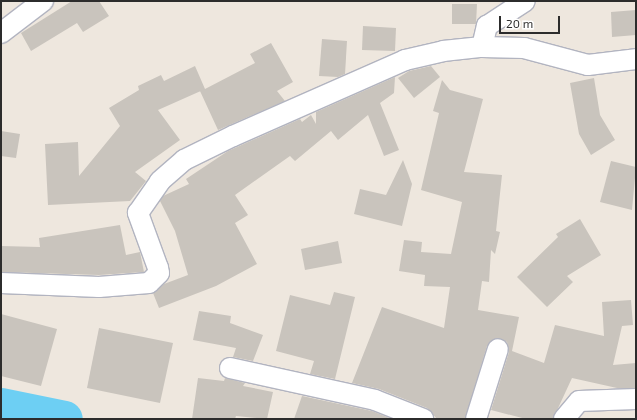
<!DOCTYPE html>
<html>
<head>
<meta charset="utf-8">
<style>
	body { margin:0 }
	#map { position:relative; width:637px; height:420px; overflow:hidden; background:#eee7de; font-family:"Exo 2",sans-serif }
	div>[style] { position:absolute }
	.river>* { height:36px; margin:-18px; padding:0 18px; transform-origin:18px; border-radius:18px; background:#6dcff3 }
	.building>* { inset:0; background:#c9c4bd }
	.roads { filter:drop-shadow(1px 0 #b2b4c0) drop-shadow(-1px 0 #b2b4c0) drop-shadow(0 1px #b2b4c0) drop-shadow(0 -1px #b2b4c0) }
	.street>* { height:20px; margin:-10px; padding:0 10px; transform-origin:10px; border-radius:10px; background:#fff }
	span { translate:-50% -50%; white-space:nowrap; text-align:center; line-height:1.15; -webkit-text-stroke:3px #fff; paint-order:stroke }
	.frame { position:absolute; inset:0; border:2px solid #2c2c2c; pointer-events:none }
	.scale { position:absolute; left:499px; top:16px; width:61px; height:18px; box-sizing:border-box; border:2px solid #2c2c2c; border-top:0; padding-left:5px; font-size:12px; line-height:14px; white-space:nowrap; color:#2c2c2c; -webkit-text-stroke:3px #fff; paint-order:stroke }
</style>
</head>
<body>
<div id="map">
	<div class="river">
		<div style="left:1px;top:406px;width:65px;rotate:11.5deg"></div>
	</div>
	<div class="building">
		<div style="clip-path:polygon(72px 1px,99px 1px,109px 16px,83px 32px,77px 23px,31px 51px,21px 33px)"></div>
		<div style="clip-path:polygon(452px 4px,477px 4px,476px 24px,452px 24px)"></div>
		<div style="clip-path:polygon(636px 10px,636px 35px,612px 37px,611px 12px)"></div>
		<div style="clip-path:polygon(363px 26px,396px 28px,395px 51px,362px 50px)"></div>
		<div style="clip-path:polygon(322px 39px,347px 41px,345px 74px,338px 77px,319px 76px)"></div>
		<div style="clip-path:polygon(271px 43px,293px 82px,277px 91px,285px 101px,218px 130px,200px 91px,203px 90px,158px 110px,180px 140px,135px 172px,146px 181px,130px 201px,48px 205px,45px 144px,78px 142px,79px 176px,120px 126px,109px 108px,139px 90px,138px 86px,161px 75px,164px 81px,195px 66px,205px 89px,255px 63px,250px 54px)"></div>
		<div style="clip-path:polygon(431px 66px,440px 77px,414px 98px,398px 78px,409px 71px)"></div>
		<div style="clip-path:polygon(395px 77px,394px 93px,380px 103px,399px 150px,384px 156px,368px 115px,338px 140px,331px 131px,295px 161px,290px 156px,235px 195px,248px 215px,235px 223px,257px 264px,216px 286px,159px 308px,153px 293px,164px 284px,188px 275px,175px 231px,160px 201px,163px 196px,189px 184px,186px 179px,228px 151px,300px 119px,302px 122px,311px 115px,316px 124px,316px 112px)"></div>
		<div style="clip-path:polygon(594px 78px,600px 115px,615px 140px,591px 155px,579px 134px,570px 83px)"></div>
		<div style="clip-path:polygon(442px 80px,450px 90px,483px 99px,464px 172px,502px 175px,496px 231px,500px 232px,495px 254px,491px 250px,489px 282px,482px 281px,478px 310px,519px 317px,512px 351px,544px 363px,555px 325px,604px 336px,602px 302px,631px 300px,633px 325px,622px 326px,613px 365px,636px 363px,636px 388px,617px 388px,572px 378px,553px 419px,526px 419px,491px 410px,509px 352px,507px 342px,496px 338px,487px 346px,465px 419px,437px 419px,427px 408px,379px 389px,352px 383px,382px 307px,444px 328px,450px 287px,424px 286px,425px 275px,399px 271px,404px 240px,422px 242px,421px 252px,451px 254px,462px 202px,421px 190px,439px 113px,433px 111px)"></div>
		<div style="clip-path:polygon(1px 131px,20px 134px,16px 158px,1px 156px)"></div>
		<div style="clip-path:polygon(403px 160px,412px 184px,402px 226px,354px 214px,360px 189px,386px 195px)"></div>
		<div style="clip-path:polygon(611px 161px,636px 167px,632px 210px,600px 202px)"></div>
		<div style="clip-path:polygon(580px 219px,601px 255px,567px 276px,573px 282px,547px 307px,517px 277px,558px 237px,556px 234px)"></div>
		<div style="clip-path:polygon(120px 225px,126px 255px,140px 252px,144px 272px,99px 275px,1px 272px,1px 246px,40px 247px,39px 238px)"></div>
		<div style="clip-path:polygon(338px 241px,342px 263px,305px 270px,301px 249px)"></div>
		<div style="clip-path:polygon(334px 292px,355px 297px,335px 379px,310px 374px,314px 361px,276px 351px,290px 295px,330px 305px)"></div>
		<div style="clip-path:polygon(199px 311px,231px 316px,230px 323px,263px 335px,253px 361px,233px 357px,236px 348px,193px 340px)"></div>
		<div style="clip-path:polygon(1px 314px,57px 329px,41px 386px,1px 376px)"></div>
		<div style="clip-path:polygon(99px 328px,173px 343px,160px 403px,87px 388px)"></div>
		<div style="clip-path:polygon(198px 378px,224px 381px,225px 378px,245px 383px,243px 386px,273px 392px,267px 419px,236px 416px,235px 419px,192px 419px)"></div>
		<div style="clip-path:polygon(302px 396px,372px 411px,392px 419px,294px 419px)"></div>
	</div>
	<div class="roads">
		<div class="street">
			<div style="left:1px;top:33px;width:53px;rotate:-37.3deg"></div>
			<div style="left:482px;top:47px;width:22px;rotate:-77deg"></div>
			<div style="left:487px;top:26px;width:45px;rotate:-33.3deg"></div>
			<div style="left:1px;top:283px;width:98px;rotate:2.3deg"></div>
			<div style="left:99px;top:287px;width:50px;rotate:-4.6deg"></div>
			<div style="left:149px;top:283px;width:14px;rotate:-45deg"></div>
			<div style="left:159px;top:273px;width:5px;rotate:-101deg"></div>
			<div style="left:158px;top:268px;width:59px;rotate:-110deg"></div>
			<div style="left:138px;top:213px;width:39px;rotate:-55deg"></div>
			<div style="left:160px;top:181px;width:32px;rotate:-41deg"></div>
			<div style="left:184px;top:160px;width:55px;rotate:-26.1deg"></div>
			<div style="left:233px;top:136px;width:188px;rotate:-23.8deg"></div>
			<div style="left:405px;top:60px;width:39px;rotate:-13deg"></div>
			<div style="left:443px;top:51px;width:39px;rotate:-6deg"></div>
			<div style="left:482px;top:47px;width:42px;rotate:1.4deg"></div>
			<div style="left:524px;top:48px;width:66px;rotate:14.9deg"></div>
			<div style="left:588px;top:65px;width:48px;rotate:-7.1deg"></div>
			<div style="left:230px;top:368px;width:148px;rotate:12.4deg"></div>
			<div style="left:375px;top:400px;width:52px;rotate:21.6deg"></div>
			<div style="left:476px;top:419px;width:73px;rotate:-72.6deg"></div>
			<div style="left:564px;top:419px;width:23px;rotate:-50deg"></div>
			<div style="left:579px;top:401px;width:57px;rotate:-2deg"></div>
		</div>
	</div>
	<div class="frame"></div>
	<div class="scale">20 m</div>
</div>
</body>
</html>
